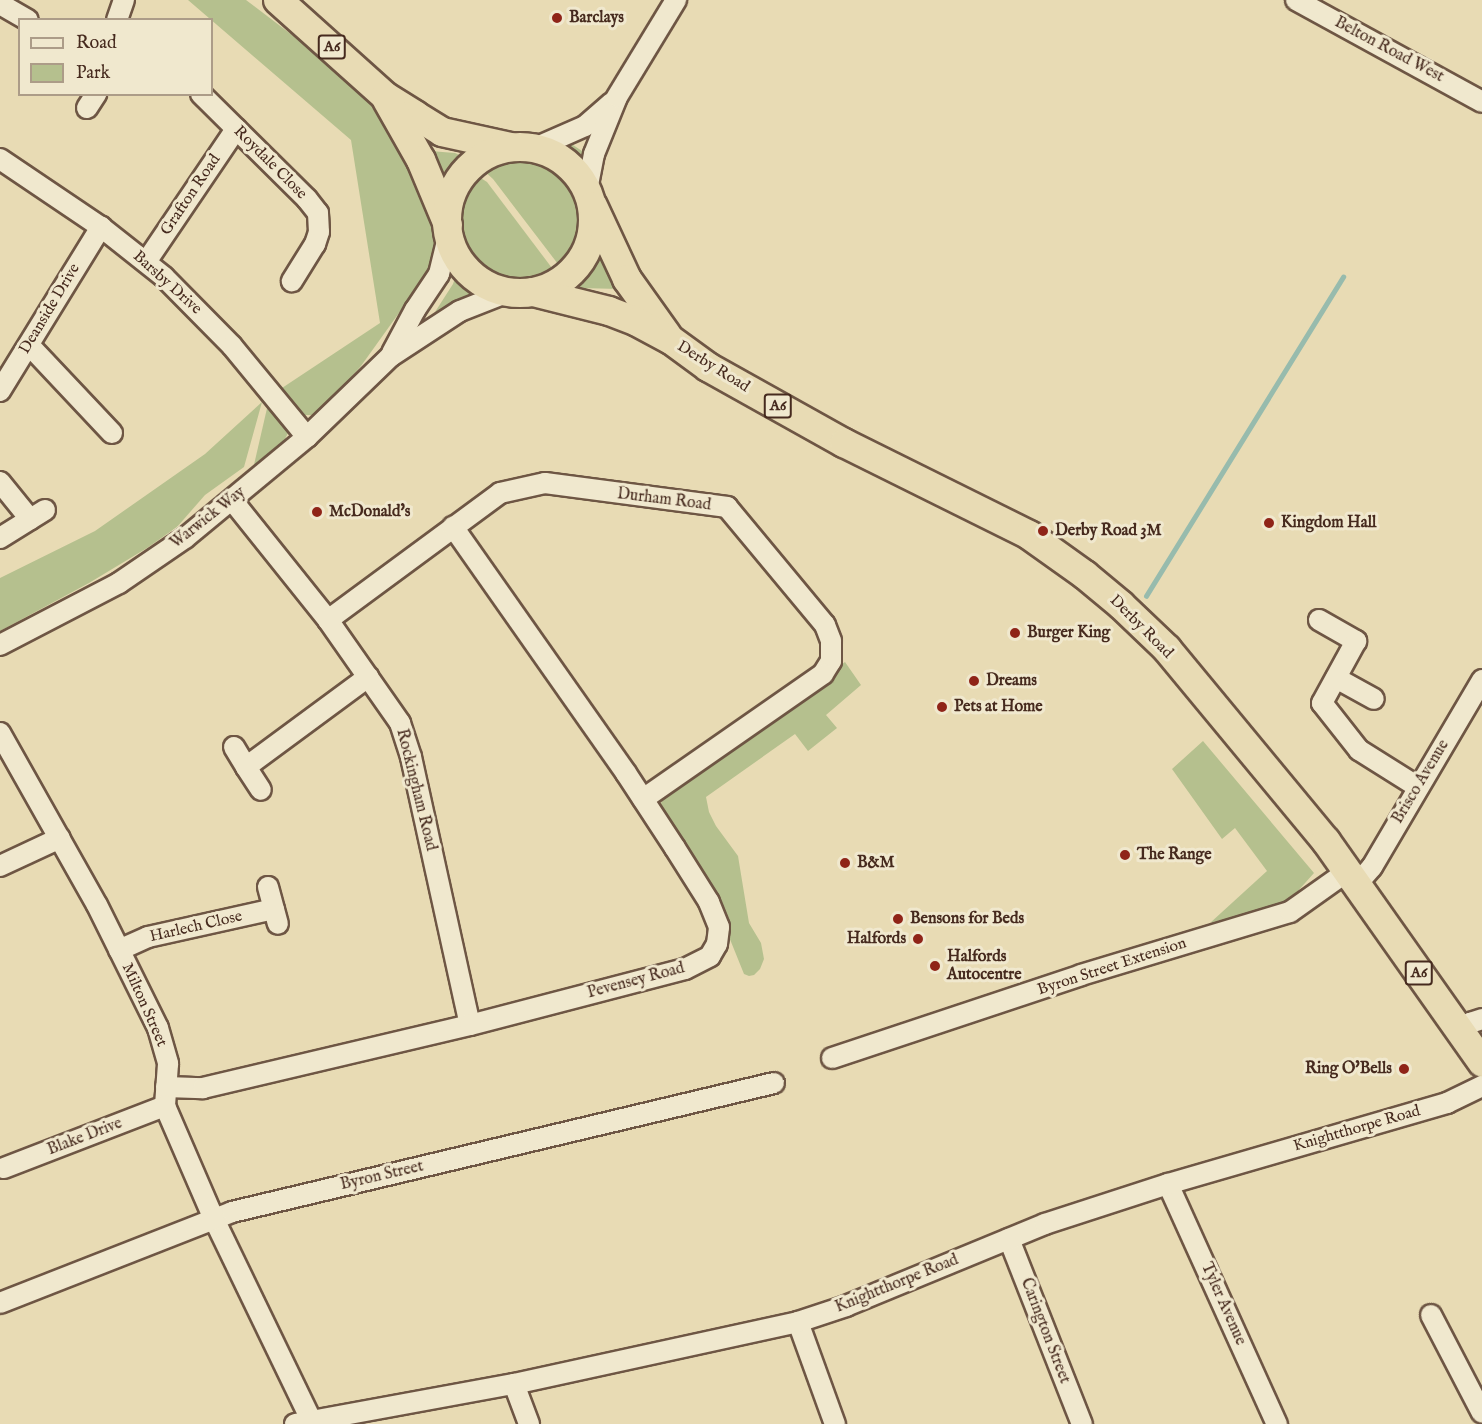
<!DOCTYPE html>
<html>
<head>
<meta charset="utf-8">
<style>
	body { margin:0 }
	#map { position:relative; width:1482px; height:1424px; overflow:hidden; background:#e8dbb4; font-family:"IM FELL English",serif }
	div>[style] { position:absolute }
	.green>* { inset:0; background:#b5c08e }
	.stream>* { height:4.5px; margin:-2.25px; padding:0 2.25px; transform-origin:2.25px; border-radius:2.25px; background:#97bbad }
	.roads { filter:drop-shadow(2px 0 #6e5644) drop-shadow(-2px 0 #6e5644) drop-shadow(0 2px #6e5644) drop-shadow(0 -2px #6e5644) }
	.minor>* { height:20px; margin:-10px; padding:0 10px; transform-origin:10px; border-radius:10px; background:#f0e8ce }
	.highway>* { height:28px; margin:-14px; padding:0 14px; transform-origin:14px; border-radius:14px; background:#e8dbb4 }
	.highway>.ring { margin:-14px; padding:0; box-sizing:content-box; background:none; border:28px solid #e8dbb4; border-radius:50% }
	.dots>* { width:16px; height:16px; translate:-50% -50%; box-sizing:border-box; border:3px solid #f0e8ce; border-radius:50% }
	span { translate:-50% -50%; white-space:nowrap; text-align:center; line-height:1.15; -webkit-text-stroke:6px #f0e8ce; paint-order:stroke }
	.shield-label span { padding:2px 4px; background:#f0e8ce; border:2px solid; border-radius:4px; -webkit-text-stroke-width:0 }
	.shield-label { font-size:15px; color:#462a1e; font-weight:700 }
	.poi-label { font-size:16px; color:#462a1e; font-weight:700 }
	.left { translate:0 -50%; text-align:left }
	.right { translate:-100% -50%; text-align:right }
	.street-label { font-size:16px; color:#462a1e }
	.legend { position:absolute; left:18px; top:18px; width:195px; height:78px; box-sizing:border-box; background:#f0e8ce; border:2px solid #ac9c88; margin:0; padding:8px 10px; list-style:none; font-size:18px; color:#462a1e }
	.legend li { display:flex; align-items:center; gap:12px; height:30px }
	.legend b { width:30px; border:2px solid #ac9c88 }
</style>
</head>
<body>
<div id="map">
	<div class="green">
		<div style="clip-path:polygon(188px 0,246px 0,380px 102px,421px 183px,435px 242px,429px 271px,361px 366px,325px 407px,313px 415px,305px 415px,282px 388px,380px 323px,351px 140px)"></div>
		<div style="clip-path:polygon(567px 141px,585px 153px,582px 164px,557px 149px)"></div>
		<div style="clip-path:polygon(430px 151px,455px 153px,468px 159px,446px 188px)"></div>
		<div style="clip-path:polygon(515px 156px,535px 158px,557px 167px,573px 180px,580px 191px,584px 207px,581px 233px,570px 257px,561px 268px,493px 179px,482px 169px,498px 160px)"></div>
		<div style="clip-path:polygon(476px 175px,487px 182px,555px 272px,529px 284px,506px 284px,487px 277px,469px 258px,461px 239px,460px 220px,463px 201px)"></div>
		<div style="clip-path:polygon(598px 243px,620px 289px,579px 288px,572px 282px,586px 266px)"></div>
		<div style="clip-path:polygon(449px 265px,476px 291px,476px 295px,435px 312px,453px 284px,455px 278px,446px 274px)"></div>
		<div style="clip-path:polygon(262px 402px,244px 467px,205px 495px,177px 527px,147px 548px,89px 583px,0 631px,0 578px,95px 531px,205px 454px)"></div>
		<div style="clip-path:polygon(268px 404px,285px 423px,288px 433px,282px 445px,253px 469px)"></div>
		<div style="clip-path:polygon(845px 662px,861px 685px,826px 715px,837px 728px,808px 751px,795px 734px,706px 797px,709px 812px,716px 826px,738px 856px,749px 923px,761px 943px,764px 959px,760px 969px,754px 975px,749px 976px,744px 974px,702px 870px,662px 819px,661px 803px,666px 794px,677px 783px)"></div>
		<div style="clip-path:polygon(1203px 741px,1314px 873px,1288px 902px,1210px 923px,1267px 871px,1235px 828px,1222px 839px,1172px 769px)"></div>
	</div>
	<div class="stream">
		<div style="left:1146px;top:596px;width:375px;rotate:-58.3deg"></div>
	</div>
	<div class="roads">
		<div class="minor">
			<div style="left:1296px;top:0;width:212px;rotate:28.7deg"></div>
			<div style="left:0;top:4px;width:32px;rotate:30deg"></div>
			<div style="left:117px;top:20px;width:21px;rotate:-71deg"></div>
			<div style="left:201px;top:94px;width:149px;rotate:44.7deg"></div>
			<div style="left:307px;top:199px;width:18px;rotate:52deg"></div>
			<div style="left:318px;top:213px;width:19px;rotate:87deg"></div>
			<div style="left:319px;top:232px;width:13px;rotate:108deg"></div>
			<div style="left:315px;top:244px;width:44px;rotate:121.9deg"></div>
			<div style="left:87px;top:108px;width:17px;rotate:-57deg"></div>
			<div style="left:535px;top:148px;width:55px;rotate:-23.7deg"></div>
			<div style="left:585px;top:126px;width:35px;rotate:-41deg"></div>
			<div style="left:0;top:159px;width:122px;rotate:34deg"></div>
			<div style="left:101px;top:227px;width:80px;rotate:38.4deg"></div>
			<div style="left:164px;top:277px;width:97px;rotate:45.4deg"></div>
			<div style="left:232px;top:346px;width:118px;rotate:50.5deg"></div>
			<div style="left:587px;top:190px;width:37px;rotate:-79deg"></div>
			<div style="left:594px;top:154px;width:61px;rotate:-68deg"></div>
			<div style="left:617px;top:97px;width:114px;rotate:-58.7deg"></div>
			<div style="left:146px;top:262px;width:161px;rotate:-55.9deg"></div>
			<div style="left:29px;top:345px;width:121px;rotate:46.7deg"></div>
			<div style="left:392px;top:353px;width:49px;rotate:-61.9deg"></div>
			<div style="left:415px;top:310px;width:43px;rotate:-56.3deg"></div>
			<div style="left:439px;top:274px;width:42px;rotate:-76.3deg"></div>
			<div style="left:0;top:391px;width:193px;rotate:-58.4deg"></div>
			<div style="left:0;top:482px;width:48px;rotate:51deg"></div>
			<div style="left:232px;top:500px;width:154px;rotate:51.3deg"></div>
			<div style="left:328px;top:620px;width:126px;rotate:55deg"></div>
			<div style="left:400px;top:723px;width:36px;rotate:72deg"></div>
			<div style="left:411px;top:757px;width:274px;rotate:77.6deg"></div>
			<div style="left:0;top:538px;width:53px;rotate:-31.9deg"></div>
			<div style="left:328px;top:620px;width:214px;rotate:-36.4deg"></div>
			<div style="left:500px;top:493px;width:46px;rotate:-12.5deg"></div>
			<div style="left:545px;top:483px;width:184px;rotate:7.5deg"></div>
			<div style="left:727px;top:507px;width:153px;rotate:50.3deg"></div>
			<div style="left:825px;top:625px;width:17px;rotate:69deg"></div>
			<div style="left:831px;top:641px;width:20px;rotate:90deg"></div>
			<div style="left:831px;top:661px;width:15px;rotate:122deg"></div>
			<div style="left:823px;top:674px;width:219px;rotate:145.2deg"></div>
			<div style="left:1319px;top:620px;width:43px;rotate:29.6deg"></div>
			<div style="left:1356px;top:641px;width:71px;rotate:118.7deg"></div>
			<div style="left:1322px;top:703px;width:60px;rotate:51.8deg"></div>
			<div style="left:1359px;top:750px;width:70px;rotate:32.1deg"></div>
			<div style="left:0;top:645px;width:134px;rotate:-27.5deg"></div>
			<div style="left:119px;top:583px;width:80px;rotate:-34.3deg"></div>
			<div style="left:185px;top:538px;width:158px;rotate:-39.6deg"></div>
			<div style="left:307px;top:437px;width:117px;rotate:-44deg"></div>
			<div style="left:391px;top:356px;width:82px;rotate:-33.1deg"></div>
			<div style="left:460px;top:311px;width:52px;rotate:-21.6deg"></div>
			<div style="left:1336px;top:678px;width:43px;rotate:28.9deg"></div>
			<div style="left:0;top:733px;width:197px;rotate:60.6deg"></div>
			<div style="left:97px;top:905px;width:137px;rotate:63.6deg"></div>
			<div style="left:158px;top:1028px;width:37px;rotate:74deg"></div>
			<div style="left:168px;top:1064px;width:42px;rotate:94.1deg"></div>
			<div style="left:165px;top:1106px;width:123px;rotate:66.6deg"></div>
			<div style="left:214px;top:1219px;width:223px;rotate:64.2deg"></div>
			<div style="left:234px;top:747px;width:23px;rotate:59deg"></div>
			<div style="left:246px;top:767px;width:152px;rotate:-36.4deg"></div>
			<div style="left:246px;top:767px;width:27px;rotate:57deg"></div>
			<div style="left:0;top:866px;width:66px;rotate:-25deg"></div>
			<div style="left:1358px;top:883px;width:21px;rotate:-49deg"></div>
			<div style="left:1372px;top:867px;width:217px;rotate:-59.5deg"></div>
			<div style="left:268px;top:887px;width:38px;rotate:75deg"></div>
			<div style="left:119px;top:950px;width:32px;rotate:-24deg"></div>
			<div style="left:148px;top:937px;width:129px;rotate:-12.5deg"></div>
			<div style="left:1459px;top:1031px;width:14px;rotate:-36deg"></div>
			<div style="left:1470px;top:1023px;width:13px;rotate:-18deg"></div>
			<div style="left:832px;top:1058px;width:262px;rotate:-18.4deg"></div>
			<div style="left:1081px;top:975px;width:218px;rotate:-16.8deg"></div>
			<div style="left:1290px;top:912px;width:71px;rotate:-35.3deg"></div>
			<div style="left:166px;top:1087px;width:37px;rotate:2deg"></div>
			<div style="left:203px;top:1088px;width:274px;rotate:-13.3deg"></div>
			<div style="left:470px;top:1025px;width:222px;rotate:-14.6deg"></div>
			<div style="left:685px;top:969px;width:28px;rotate:-27deg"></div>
			<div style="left:710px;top:956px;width:14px;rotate:-60deg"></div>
			<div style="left:717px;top:944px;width:17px;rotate:-83deg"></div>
			<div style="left:719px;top:927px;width:27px;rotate:-112deg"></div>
			<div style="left:709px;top:902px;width:64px;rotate:-122.2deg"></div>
			<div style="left:675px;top:848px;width:90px;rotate:-123.2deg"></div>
			<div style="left:626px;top:773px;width:301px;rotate:-125.1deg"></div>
			<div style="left:4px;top:1168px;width:173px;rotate:-21.1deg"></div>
			<div style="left:1168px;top:1184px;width:264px;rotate:65.6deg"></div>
			<div style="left:1009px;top:1239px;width:199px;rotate:68.5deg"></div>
			<div style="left:0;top:1303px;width:249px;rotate:-21.4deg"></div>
			<div style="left:232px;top:1212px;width:557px;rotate:-13.39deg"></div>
			<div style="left:1431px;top:1315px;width:110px;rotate:62.5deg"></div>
			<div style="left:798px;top:1322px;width:109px;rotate:70.1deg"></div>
			<div style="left:514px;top:1384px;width:43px;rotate:69.4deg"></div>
			<div style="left:295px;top:1424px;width:223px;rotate:-10.4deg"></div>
			<div style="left:514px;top:1384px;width:291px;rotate:-12.3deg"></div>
			<div style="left:798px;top:1322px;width:51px;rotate:-18.4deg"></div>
			<div style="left:846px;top:1306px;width:215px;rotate:-22.4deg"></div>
			<div style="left:1045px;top:1224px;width:129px;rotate:-18deg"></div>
			<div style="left:1168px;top:1184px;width:291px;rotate:-16.2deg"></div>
			<div style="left:1447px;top:1103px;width:39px;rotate:-26deg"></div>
		</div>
		<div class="highway">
			<div style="left:278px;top:0;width:144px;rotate:41.9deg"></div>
			<div style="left:385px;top:96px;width:36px;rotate:32deg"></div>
			<div style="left:415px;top:115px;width:32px;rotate:32deg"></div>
			<div style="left:442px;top:132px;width:70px;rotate:12.4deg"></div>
			<div style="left:387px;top:100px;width:69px;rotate:60.5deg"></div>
			<div style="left:421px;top:160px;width:70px;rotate:67.4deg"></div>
			<div class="ring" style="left:447px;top:147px;width:118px;height:118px"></div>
			<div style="left:593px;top:206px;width:81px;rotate:65deg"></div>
			<div style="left:627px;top:279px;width:69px;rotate:54.5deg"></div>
			<div style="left:533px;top:292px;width:78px;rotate:14deg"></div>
			<div style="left:609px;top:311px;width:30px;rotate:21deg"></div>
			<div style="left:637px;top:322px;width:38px;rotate:28deg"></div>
			<div style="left:671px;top:340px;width:46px;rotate:36.1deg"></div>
			<div style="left:708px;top:367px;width:156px;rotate:29.2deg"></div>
			<div style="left:844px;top:443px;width:207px;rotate:26.4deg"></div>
			<div style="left:1029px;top:535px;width:69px;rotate:35.5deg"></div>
			<div style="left:1085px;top:575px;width:47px;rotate:39.8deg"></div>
			<div style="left:1121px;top:605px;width:64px;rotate:43.7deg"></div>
			<div style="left:1167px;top:649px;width:249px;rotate:50.4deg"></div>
			<div style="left:1326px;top:841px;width:271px;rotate:54.8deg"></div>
		</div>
	</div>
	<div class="dots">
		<div style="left:557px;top:18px;background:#8f2418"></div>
		<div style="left:317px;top:512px;background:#8f2418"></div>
		<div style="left:1269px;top:523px;background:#8f2418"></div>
		<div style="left:1043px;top:531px;background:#8f2418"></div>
		<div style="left:1015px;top:633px;background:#8f2418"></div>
		<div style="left:974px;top:681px;background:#8f2418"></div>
		<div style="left:942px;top:707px;background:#8f2418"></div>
		<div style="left:1125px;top:855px;background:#8f2418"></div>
		<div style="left:845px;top:863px;background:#8f2418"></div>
		<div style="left:898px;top:919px;background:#8f2418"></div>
		<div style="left:918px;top:939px;background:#8f2418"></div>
		<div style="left:935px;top:966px;background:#8f2418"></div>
		<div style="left:1404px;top:1069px;background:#8f2418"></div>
	</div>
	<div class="shield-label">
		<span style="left:332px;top:47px">A6</span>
		<span style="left:778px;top:406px">A6</span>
		<span style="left:1419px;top:973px">A6</span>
	</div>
	<div class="poi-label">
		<span class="left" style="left:569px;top:18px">Barclays</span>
		<span class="left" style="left:329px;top:512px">McDonald's</span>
		<span class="left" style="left:1281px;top:523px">Kingdom Hall</span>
		<span class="left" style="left:1055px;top:531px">Derby Road 3M</span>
		<span class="left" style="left:1027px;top:633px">Burger King</span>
		<span class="left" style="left:986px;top:681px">Dreams</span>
		<span class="left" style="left:954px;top:707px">Pets at Home</span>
		<span class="left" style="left:1137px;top:855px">The Range</span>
		<span class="left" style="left:857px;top:863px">B&amp;M</span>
		<span class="left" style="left:910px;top:919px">Bensons for Beds</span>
		<span class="right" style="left:906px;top:939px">Halfords</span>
		<span class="left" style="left:947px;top:966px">Halfords<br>Autocentre</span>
		<span class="right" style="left:1392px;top:1069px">Ring O'Bells</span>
	</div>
	<div class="street-label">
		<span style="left:1389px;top:50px;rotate:28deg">Belton Road West</span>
		<span style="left:270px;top:163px;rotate:45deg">Roydale Close</span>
		<span style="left:191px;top:195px;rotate:-56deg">Grafton Road</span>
		<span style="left:167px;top:283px;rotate:42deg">Barsby Drive</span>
		<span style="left:50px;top:309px;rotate:-59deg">Deanside Drive</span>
		<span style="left:713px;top:367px;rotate:32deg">Derby Road</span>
		<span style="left:664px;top:500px;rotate:7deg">Durham Road</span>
		<span style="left:208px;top:518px;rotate:-38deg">Warwick Way</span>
		<span style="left:1141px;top:627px;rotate:45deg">Derby Road</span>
		<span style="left:1421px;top:782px;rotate:-59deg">Brisco Avenue</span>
		<span style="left:416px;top:790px;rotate:76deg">Rockingham Road</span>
		<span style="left:196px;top:927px;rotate:-13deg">Harlech Close</span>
		<span style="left:1112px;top:967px;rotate:-18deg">Byron Street Extension</span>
		<span style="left:636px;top:981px;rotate:-15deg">Pevensey Road</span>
		<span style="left:144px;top:1005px;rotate:66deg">Milton Street</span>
		<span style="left:1357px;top:1129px;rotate:-16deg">Knightthorpe Road</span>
		<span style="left:85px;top:1137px;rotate:-21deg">Blake Drive</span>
		<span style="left:382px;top:1176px;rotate:-13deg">Byron Street</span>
		<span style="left:897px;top:1284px;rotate:-22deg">Knightthorpe Road</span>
		<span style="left:1223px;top:1304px;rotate:66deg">Tyler Avenue</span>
		<span style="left:1045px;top:1331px;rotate:69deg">Carington Street</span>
	</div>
	<ul class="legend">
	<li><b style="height:8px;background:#f0e8ce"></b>Road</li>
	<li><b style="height:16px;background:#b5c08e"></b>Park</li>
	</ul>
</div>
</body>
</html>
